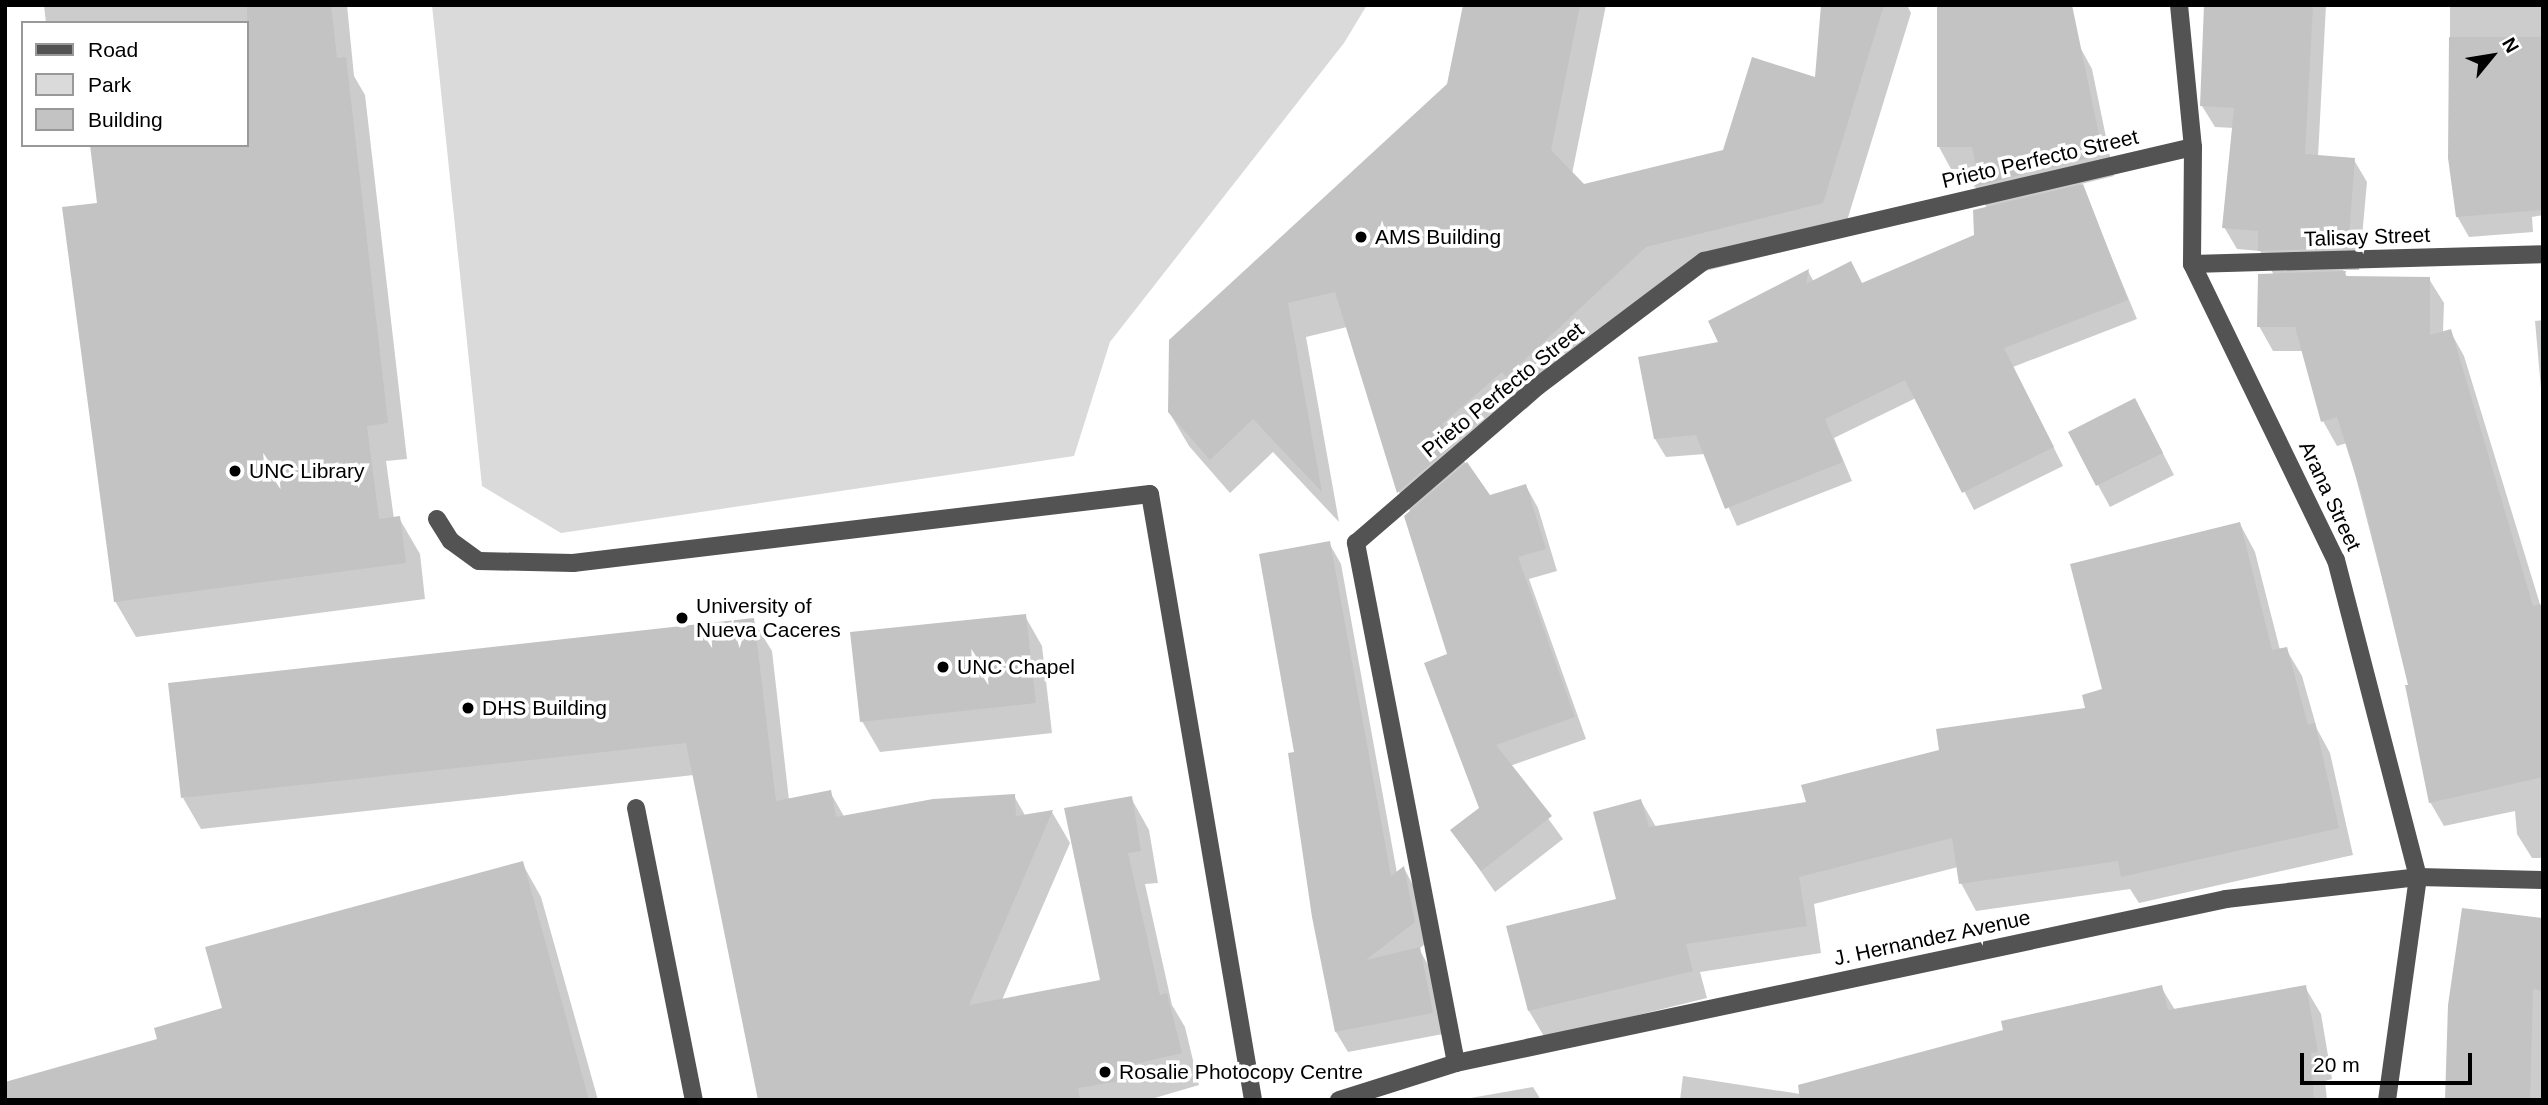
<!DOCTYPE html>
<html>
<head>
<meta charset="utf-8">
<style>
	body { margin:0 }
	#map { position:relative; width:2548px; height:1105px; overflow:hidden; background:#fff; font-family:Arial,sans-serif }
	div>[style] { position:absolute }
	.green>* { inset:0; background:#dadada }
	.shadow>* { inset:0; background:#0003 }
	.building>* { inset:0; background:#c3c3c3 }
	.minor>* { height:18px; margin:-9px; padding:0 9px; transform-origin:9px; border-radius:9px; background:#535353 }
	.dots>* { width:19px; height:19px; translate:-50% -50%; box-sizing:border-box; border:4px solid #fff; border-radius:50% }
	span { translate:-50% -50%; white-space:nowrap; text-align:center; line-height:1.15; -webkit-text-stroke:7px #fff; paint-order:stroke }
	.street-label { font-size:21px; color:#000 }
	.poi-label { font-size:21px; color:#000 }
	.left { translate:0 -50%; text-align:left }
	.frame { position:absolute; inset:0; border:7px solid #000; pointer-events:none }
	.legend { position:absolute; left:21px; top:21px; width:228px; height:126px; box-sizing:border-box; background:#fff; border:2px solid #999; margin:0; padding:9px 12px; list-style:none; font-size:21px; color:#000 }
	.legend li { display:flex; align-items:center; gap:14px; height:35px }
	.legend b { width:35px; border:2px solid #999 }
	.north { position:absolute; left:2457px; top:21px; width:70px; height:70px; -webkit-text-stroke:5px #fff; paint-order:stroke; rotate:60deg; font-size:19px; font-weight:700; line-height:28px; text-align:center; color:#000 }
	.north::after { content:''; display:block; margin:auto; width:24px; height:32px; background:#000; clip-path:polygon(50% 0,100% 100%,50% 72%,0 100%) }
	.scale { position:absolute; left:2300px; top:1053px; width:172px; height:32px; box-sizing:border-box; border:4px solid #000; border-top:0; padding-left:9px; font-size:21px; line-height:24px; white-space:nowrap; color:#000; -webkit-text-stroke:5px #fff; paint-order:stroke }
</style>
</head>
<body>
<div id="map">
	<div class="green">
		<div style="clip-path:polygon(432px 5px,1367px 5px,1344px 43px,1110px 342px,1074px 456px,561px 533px,482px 486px)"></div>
	</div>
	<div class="shadow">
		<div style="clip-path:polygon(44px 5px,347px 5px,354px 76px,365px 95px,407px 459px,386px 461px,394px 519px,399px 518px,420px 554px,425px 599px,136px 637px,115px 601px,99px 204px,247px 145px,247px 23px,46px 23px)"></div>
		<div style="clip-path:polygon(1465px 5px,1606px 5px,1572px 174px,1583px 186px,1724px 151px,1816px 79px,1822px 5px,1907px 5px,1911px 13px,1842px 237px,1665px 281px,1526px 409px,1522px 405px,1461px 457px,1490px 497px,1526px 486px,1538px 508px,1557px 571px,1529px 579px,1586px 739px,1510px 766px,1563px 839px,1495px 892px,1453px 831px,1481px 809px,1449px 655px,1411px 513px,1399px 492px,1347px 327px,1306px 337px,1339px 522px,1273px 452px,1230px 493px,1189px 446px,1169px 412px,1448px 85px)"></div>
		<div style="clip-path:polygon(2207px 5px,2326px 5px,2318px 157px,2354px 160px,2367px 182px,2359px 270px,2343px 270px,2348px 278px,2429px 279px,2444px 303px,2443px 333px,2450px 331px,2464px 356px,2543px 614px,2543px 858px,2532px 858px,2517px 834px,2515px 811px,2444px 826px,2430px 802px,2410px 686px,2347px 443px,2337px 446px,2323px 421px,2303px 351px,2273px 351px,2259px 326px,2274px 275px,2260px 251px,2237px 249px,2224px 227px,2234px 128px,2215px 127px,2202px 106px)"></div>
		<div style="clip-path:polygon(2450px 5px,2543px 5px,2543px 215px,2532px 217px,2533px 232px,2469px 237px,2457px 216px,2450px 158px)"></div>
		<div style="clip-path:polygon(2080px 47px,2092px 69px,2114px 176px,2081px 184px,2137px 319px,2013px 367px,2063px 466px,1974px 510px,1916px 398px,1834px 438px,1852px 481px,1737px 526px,1705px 454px,1666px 457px,1655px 439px,1721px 344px,1808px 271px,1814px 282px,1863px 285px,1975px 237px,1987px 208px,1975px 187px,1981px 182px,1978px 169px,1951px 169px,1939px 147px)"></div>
		<div style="clip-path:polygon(2543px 320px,2543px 411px,2535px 321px)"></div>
		<div style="clip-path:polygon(2147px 422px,2174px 475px,2110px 507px,2098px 485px)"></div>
		<div style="clip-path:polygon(2240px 524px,2255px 552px,2280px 650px,2286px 649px,2302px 676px,2317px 729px,2330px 753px,2353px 855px,2139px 903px,2130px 889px,1976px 911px,1961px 883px,1958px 867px,1814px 904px,1821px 953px,1700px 972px,1707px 998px,1545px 1038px,1529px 1011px,1509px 927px,1618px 900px,1641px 801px,1656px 827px,1808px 803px,1941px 751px,2088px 710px)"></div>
		<div style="clip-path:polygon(1329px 543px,1341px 564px,1397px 873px,1404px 868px,1415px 889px,1426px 943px,1419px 949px,1431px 970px,1443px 1034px,1348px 1052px,1336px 1032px,1296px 754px)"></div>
		<div style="clip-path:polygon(1025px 616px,1042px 646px,1052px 733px,880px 752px,862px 721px)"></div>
		<div style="clip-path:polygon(753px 620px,772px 651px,789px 800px,830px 792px,845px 818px,1014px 796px,1026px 817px,1052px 812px,1070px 843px,1002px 1000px,1103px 981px,1131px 798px,1149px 830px,1158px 883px,1145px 884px,1172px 1005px,1185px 1027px,1199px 1085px,1148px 1100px,759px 1100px,694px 775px,201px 829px,183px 798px)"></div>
		<div style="clip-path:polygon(522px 863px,541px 897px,598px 1100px,5px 1100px,159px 1041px)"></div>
		<div style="clip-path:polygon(2543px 920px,2543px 1100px,2447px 1100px)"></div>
		<div style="clip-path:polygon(2161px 987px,2175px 1010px,2305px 987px,2321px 1014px,2332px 1079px,2325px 1081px,2327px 1100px,1840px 1100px)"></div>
		<div style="clip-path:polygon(1683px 1076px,1839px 1100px,1680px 1100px)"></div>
		<div style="clip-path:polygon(1533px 1087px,1541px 1100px,1459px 1100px)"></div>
	</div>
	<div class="building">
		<div style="clip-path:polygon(247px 5px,331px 5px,337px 58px,346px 57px,388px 423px,367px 426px,379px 519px,400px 516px,406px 563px,114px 602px,62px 207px,97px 203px,90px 145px,247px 145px)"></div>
		<div style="clip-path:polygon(1463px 5px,1580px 5px,1551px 150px,1584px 184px,1723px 150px,1752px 57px,1815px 77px,1821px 5px,1884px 5px,1823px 203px,1646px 247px,1506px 377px,1502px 372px,1442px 424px,1455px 443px,1397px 493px,1335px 292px,1288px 303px,1322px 492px,1253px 419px,1210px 460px,1168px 412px,1169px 340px,1447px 84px)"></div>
		<div style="clip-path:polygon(1937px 5px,2072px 5px,2103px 154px,1973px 187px,1979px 181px,1972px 147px,1937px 147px)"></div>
		<div style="clip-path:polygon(2204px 5px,2313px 5px,2305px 154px,2355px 158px,2348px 248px,2258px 251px,2258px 231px,2222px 228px,2234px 108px,2200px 106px)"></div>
		<div style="clip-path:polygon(2449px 37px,2543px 37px,2543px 210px,2456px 217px,2448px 158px)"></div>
		<div style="clip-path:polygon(2083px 184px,2128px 300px,2004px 348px,2054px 447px,1962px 493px,1905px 380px,1825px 419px,1843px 462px,1725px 509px,1696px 435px,1654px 439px,1638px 357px,1718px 342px,1708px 321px,1809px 269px,1806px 284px,1851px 261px,1862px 283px,1974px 235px,1973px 210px)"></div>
		<div style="clip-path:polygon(2346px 271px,2345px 276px,2430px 277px,2430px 335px,2451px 329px,2533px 606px,2543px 604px,2543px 777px,2429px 803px,2405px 685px,2408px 685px,2363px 499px,2337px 417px,2321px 422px,2295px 327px,2257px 327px,2258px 274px)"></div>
		<div style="clip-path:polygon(2135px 398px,2163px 453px,2096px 486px,2068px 432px)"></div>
		<div style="clip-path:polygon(1467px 462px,1490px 495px,1526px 484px,1546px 549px,1518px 557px,1575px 717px,1496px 745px,1552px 816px,1481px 871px,1450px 830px,1479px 808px,1424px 663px,1447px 654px,1404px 516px)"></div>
		<div style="clip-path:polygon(2240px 522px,2272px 650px,2287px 647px,2308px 725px,2315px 723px,2339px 828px,2121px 877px,2118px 861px,1959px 884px,1952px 838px,1799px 877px,1807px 926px,1686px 944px,1693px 971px,1528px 1011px,1506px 926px,1616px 899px,1593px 812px,1641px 799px,1649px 827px,1806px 802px,1801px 785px,1939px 750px,1936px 729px,2085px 708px,2082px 695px,2102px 689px,2070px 564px)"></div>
		<div style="clip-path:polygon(1330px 541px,1391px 876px,1404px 866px,1415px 922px,1366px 960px,1420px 947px,1433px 1013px,1335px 1032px,1312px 917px,1288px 753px,1294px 752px,1259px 554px)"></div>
		<div style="clip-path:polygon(1026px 614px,1036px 703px,860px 722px,850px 632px)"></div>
		<div style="clip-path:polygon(754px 618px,776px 801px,831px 790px,836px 817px,933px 799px,1015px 794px,1016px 816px,1053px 810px,969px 1005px,1100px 980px,1064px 808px,1132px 796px,1141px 851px,1128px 853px,1160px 995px,1167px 993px,1182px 1053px,1130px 1065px,1133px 1079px,1078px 1088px,1080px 1100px,758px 1100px,686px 743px,181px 798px,168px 683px)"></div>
		<div style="clip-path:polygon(523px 861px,589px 1100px,5px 1100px,5px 1082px,157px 1039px,154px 1028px,222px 1008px,205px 947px)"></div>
		<div style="clip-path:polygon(2462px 908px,2543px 918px,2543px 991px,2533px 989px,2530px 1100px,2445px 1100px,2448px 1005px)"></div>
		<div style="clip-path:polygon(2162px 985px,2168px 1010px,2306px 985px,2318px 1052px,2311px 1053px,2314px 1100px,1800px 1100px,1798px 1085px,2003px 1030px,2001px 1021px)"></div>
	</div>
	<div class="minor">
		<div style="left:2179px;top:5px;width:143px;rotate:84.4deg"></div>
		<div style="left:2193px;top:147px;width:117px;rotate:90.5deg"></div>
		<div style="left:2192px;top:264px;width:329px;rotate:64.1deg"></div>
		<div style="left:2336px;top:560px;width:327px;rotate:75.5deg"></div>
		<div style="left:2418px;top:877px;width:225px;rotate:97.9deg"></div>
		<div style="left:2192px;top:264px;width:351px;rotate:-1.6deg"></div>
		<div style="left:437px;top:519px;width:26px;rotate:58deg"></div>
		<div style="left:451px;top:541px;width:34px;rotate:36deg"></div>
		<div style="left:479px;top:561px;width:94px;rotate:1.2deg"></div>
		<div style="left:573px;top:563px;width:581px;rotate:-6.82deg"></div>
		<div style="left:1150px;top:494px;width:615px;rotate:80.35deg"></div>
		<div style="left:636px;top:808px;width:298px;rotate:78.8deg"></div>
		<div style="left:1456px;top:1063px;width:530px;rotate:-100.89deg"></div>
		<div style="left:1356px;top:543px;width:240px;rotate:-40.8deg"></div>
		<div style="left:1538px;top:386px;width:208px;rotate:-37deg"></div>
		<div style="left:1704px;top:261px;width:502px;rotate:-13.12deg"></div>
		<div style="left:1339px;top:1100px;width:123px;rotate:-17.5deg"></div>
		<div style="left:1456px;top:1063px;width:787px;rotate:-12.02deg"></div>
		<div style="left:2226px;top:899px;width:193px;rotate:-6.5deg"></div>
		<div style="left:2418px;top:877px;width:125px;rotate:1.4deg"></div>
	</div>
	<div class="dots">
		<div style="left:1361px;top:237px;background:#000"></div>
		<div style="left:235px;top:471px;background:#000"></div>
		<div style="left:682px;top:618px;background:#000"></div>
		<div style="left:943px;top:667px;background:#000"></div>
		<div style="left:468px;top:708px;background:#000"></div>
		<div style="left:1105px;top:1072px;background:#000"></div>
	</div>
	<div class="street-label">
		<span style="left:2040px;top:159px;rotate:-13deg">Prieto Perfecto Street</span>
		<span style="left:2367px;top:237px;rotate:-2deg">Talisay Street</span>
		<span style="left:1503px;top:390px;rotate:-39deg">Prieto Perfecto Street</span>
		<span style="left:2330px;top:496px;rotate:65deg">Arana Street</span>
		<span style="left:1932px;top:938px;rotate:-12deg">J. Hernandez Avenue</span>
	</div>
	<div class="poi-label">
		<span class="left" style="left:1375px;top:237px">AMS Building</span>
		<span class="left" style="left:249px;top:471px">UNC Library</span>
		<span class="left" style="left:696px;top:618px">University of<br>Nueva Caceres</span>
		<span class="left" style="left:957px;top:667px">UNC Chapel</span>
		<span class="left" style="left:482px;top:708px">DHS Building</span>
		<span class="left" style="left:1119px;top:1072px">Rosalie Photocopy Centre</span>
	</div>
	<div class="frame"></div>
	<ul class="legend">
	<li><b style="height:9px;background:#535353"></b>Road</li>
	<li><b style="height:19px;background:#dadada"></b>Park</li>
	<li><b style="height:19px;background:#c3c3c3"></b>Building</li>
	</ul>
	<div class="north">N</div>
	<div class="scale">20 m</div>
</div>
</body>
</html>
